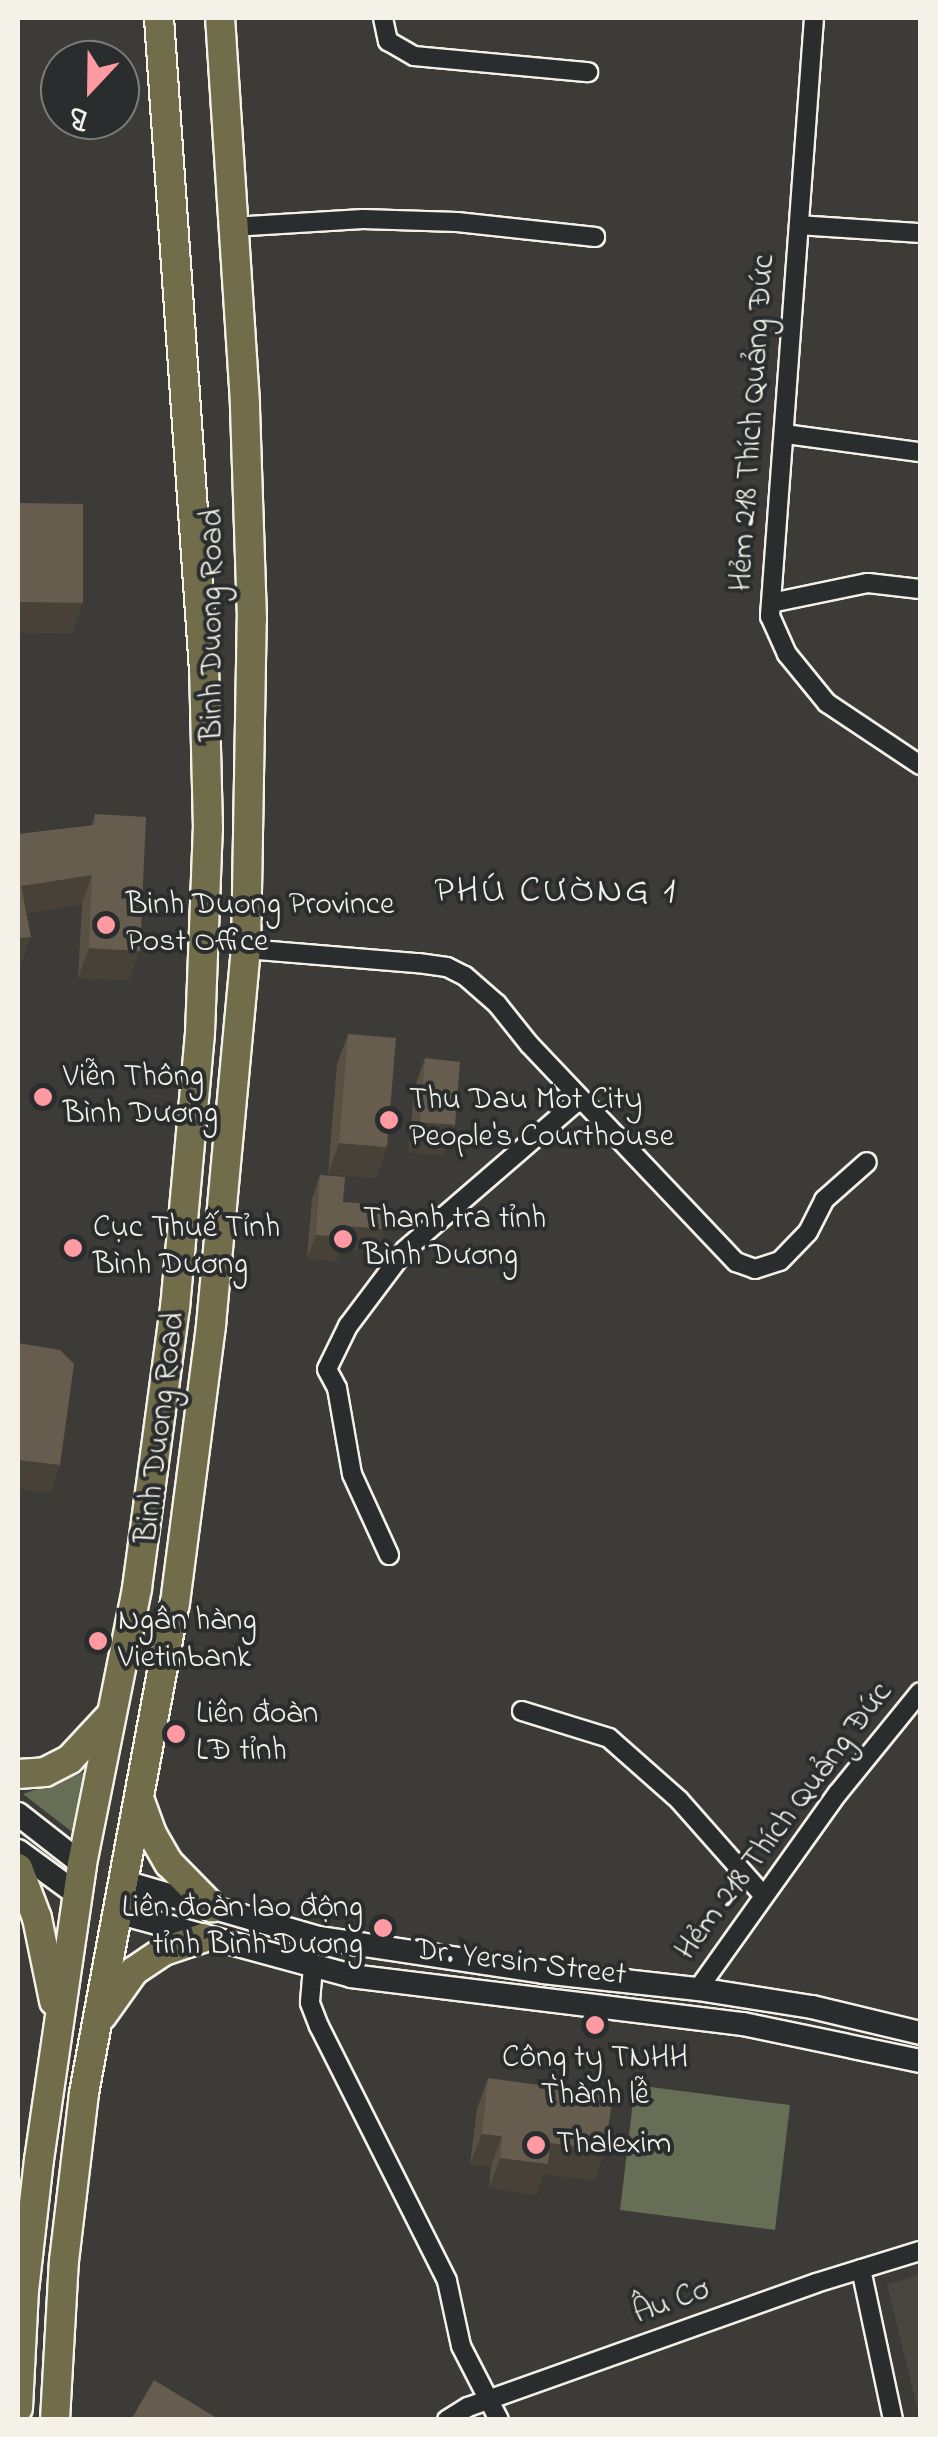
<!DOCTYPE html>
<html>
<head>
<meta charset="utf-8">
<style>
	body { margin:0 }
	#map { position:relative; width:938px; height:2437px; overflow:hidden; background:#3c3b38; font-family:"Indie Flower",sans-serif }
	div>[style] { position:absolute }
	.built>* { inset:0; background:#49453f }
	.green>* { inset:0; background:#666e55 }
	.roads { filter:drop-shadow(2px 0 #f4f1e8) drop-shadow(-2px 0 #f4f1e8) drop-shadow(0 2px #f4f1e8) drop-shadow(0 -2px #f4f1e8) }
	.minor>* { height:18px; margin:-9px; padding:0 9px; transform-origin:9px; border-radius:9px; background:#2a2d2e }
	.secondary>* { height:22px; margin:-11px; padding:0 11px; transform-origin:11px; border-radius:11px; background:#2a2d2e }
	.trunk>* { height:28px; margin:-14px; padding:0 14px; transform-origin:14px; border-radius:14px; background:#716d4b }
	.wall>* { inset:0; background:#585043 }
	.shaded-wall>* { inset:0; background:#474137 }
	.building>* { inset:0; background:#665d4e }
	.dots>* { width:28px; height:28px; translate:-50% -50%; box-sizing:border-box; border:5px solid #2a2d2e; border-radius:50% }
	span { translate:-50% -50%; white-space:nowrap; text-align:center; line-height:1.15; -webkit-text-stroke:8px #2a2d2e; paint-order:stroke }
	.street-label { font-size:32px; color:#f4f1e8 }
	.poi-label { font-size:32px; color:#f4f1e8 }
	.left { translate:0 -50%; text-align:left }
	.right { translate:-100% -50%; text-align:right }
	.quarter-label { font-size:38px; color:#f4f1e8; letter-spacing:2.5px }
	.frame { position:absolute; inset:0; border:20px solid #f4f1e8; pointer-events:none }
	.north { position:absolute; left:40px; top:40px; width:100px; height:100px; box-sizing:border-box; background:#2a2d2e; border:2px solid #7b7b78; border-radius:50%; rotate:202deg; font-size:28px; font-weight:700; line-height:40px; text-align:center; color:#f4f1e8 }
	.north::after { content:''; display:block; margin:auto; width:35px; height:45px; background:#ff9aa2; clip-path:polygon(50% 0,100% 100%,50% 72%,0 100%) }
</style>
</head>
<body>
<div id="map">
	<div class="built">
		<div style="clip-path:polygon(920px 2275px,920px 2420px,887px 2284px)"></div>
	</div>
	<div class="green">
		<div style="clip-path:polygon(85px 1772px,76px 1835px,23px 1794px)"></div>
		<div style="clip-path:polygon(635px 2085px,790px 2105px,775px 2230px,620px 2210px)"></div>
	</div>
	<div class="roads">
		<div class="minor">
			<div style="left:383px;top:18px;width:24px;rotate:78deg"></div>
			<div style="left:388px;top:41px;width:30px;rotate:30deg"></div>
			<div style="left:414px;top:56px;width:175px;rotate:5.3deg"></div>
			<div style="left:814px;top:18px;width:600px;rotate:94.21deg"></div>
			<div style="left:770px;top:616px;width:42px;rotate:65.9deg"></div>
			<div style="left:787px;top:654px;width:63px;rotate:50.8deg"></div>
			<div style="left:827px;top:703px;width:112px;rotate:33.7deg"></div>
			<div style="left:799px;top:225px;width:121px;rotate:3.8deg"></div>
			<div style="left:232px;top:227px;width:131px;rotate:-3.5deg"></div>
			<div style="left:363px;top:219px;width:94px;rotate:1.8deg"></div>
			<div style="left:457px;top:222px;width:139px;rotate:6.2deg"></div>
			<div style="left:786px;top:434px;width:135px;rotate:7.7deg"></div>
			<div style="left:771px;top:603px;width:99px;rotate:-11.7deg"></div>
			<div style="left:868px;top:583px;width:52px;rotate:6.6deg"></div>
			<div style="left:246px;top:949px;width:173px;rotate:4.7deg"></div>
			<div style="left:418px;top:963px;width:29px;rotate:8deg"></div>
			<div style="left:447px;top:967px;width:20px;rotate:27deg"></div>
			<div style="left:465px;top:976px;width:43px;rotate:41.2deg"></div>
			<div style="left:497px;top:1004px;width:51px;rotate:51.3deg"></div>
			<div style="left:529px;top:1044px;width:301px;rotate:46.5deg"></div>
			<div style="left:736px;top:1262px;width:20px;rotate:20deg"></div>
			<div style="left:755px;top:1269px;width:26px;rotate:-18deg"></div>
			<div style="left:780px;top:1261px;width:40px;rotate:-46deg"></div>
			<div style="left:808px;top:1232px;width:36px;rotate:-63deg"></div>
			<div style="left:824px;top:1200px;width:57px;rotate:-41.5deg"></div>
			<div style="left:389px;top:1555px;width:89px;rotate:-114.6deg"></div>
			<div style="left:352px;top:1474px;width:87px;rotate:-99.9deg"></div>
			<div style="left:337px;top:1388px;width:21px;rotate:-118deg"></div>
			<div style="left:327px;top:1369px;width:48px;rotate:-64deg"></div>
			<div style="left:348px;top:1326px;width:95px;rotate:-53.1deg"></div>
			<div style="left:405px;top:1250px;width:231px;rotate:-40.8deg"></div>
			<div style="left:522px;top:1711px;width:91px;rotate:17.2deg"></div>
			<div style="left:609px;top:1738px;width:94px;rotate:41.5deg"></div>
			<div style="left:679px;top:1800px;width:128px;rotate:48.5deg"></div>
			<div style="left:313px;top:1967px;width:36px;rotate:95deg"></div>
			<div style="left:310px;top:2003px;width:25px;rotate:69deg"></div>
			<div style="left:319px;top:2026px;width:285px;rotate:63.3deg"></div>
			<div style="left:447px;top:2281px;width:66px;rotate:77.8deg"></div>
			<div style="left:461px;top:2346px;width:83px;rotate:62.8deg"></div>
			<div style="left:698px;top:1989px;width:241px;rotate:-54.5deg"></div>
			<div style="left:838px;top:1793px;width:130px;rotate:-50.9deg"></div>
			<div style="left:861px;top:2269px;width:154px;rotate:78deg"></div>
			<div style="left:447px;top:2420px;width:25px;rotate:-32deg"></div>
			<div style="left:468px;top:2407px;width:369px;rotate:-19.6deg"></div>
			<div style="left:816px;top:2283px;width:109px;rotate:-17.1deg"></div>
		</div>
		<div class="secondary">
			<div style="left:18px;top:1814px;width:81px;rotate:38deg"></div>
			<div style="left:18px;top:1851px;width:73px;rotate:36.1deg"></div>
			<div style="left:121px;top:1881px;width:206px;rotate:16.1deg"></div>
			<div style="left:319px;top:1938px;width:227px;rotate:8.6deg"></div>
			<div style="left:543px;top:1972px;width:156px;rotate:6.3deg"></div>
			<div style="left:698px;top:1989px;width:115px;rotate:9deg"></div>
			<div style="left:812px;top:2007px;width:111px;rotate:13.5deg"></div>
			<div style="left:116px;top:1912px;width:244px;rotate:15.2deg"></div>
			<div style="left:351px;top:1976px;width:395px;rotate:7deg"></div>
			<div style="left:743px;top:2024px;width:181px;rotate:11.8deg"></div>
		</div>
		<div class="trunk">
			<div style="left:18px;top:1774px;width:27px;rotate:-4deg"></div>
			<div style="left:45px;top:1772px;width:28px;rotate:-27deg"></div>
			<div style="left:70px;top:1759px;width:57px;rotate:-47.1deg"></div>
			<div style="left:139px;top:1798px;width:38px;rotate:70deg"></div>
			<div style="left:152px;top:1834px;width:34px;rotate:60deg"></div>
			<div style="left:169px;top:1863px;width:62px;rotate:45.7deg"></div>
			<div style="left:18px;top:1868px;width:53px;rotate:69.2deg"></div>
			<div style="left:37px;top:1918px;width:85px;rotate:78.4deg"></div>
			<div style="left:102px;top:2016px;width:55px;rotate:-54.6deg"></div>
			<div style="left:134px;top:1971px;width:36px;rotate:-34deg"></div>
			<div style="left:164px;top:1951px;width:41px;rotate:-18.4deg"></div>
			<div style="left:18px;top:2408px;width:117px;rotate:-87.1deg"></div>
			<div style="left:24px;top:2291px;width:132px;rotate:-83.5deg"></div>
			<div style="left:39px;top:2160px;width:299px;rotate:-81.7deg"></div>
			<div style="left:82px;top:1864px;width:281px;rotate:-78.7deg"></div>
			<div style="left:137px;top:1588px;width:283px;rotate:-82.3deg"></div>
			<div style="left:175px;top:1308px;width:276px;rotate:-84.8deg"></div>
			<div style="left:200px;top:1033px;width:204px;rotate:-87.8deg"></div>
			<div style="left:208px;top:829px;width:159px;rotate:-91.4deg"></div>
			<div style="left:204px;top:670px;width:654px;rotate:-93.95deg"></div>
			<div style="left:55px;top:2420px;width:159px;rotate:-86.8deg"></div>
			<div style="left:64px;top:2261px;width:169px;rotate:-83.2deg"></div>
			<div style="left:84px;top:2093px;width:498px;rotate:-79.5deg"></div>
			<div style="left:175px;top:1603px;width:280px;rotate:-82.6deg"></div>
			<div style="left:211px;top:1325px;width:378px;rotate:-84.7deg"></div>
			<div style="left:246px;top:949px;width:330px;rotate:-89deg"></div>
			<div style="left:252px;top:619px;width:216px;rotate:-91.9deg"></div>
			<div style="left:245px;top:403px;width:386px;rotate:-93.7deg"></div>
		</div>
	</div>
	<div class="wall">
		<div style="clip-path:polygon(95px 814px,129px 980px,78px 978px,82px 904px,26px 913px,20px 967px,18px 834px,91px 826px)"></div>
		<div style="clip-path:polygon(348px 1034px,387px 1147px,376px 1178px,328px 1174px,337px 1064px)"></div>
		<div style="clip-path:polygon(425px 1058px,444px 1155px,409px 1152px,414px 1089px)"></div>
		<div style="clip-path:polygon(320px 1175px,343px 1202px,386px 1229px,377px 1252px,340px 1249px,336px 1261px,307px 1258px,312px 1199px)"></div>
		<div style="clip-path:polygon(488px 2078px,605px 2149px,594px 2180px,544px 2174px,536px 2195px,489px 2188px,491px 2166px,470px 2164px,477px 2109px)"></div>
	</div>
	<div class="shaded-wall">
		<div style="clip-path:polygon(18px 602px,83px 603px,72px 634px,18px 633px)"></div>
		<div style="clip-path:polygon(92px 875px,82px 904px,18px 914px,21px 886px)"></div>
		<div style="clip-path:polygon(31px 937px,20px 967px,18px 967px,18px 938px)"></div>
		<div style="clip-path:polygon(89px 948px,140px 951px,129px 980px,78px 978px)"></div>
		<div style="clip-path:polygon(420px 1122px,455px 1125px,444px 1155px,409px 1152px)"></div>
		<div style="clip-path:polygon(339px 1143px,387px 1147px,376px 1178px,328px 1174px)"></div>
		<div style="clip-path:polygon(346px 1226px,386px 1229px,377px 1252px,340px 1249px,336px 1261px,307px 1258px,316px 1235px)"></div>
		<div style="clip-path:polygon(18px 1460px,60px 1465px,50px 1493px,18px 1489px)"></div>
		<div style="clip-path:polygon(482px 2134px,502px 2136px,491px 2166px,470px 2164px)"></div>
		<div style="clip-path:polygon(550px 2143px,605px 2149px,594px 2180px,544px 2174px,536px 2195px,489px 2188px,500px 2158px)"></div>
	</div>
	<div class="building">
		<div style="clip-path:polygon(18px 503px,83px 504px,83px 603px,18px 602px)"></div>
		<div style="clip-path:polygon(95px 814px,146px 817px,140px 951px,89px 948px,92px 875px,21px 886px,31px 937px,18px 938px,18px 834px,95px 825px)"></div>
		<div style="clip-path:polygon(348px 1034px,396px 1038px,387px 1147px,339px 1143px)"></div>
		<div style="clip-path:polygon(425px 1058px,460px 1062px,455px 1125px,420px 1122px)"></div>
		<div style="clip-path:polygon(320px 1175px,345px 1177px,343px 1202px,387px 1205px,386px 1229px,346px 1226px,345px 1237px,316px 1235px)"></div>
		<div style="clip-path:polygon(18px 1343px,60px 1350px,74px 1364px,60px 1465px,18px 1460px)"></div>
		<div style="clip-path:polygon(488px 2078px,613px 2095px,605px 2149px,550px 2143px,548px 2164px,500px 2158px,502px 2136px,482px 2134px)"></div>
		<div style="clip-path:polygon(154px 2380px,220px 2420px,131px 2420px)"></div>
	</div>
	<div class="dots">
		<div style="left:106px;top:925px;background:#ff9aa2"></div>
		<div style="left:43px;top:1097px;background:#ff9aa2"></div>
		<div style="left:389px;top:1120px;background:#ff9aa2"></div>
		<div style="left:343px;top:1239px;background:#ff9aa2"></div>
		<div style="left:73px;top:1248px;background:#ff9aa2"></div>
		<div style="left:98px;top:1641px;background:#ff9aa2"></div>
		<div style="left:176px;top:1734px;background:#ff9aa2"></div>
		<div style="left:383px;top:1928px;background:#ff9aa2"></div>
		<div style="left:595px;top:2025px;background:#ff9aa2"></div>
		<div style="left:536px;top:2145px;background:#ff9aa2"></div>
	</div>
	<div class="street-label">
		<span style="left:754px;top:423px;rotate:-86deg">Hẻm 218 Thích Quảng Đức</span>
		<span style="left:214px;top:625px;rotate:-90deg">Binh Duong Road</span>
		<span style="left:162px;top:1428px;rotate:-83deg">Binh Duong Road</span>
		<span style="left:785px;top:1822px;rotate:-53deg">Hẻm 218 Thích Quảng Đức</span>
		<span style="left:520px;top:1964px;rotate:7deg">Dr. Yersin Street</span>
		<span style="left:672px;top:2303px;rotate:-20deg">Âu Cơ</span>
	</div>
	<div class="poi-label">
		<span class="left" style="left:126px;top:925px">Binh Duong Province<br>Post Office</span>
		<span class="left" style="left:63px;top:1097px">Viễn Thông<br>Bình Dương</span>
		<span class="left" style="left:409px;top:1120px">Thu Dau Mot City<br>People's Courthouse</span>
		<span class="left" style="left:363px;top:1239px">Thanh tra tỉnh<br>Bình Dương</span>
		<span class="left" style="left:93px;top:1248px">Cục Thuế Tỉnh<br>Bình Dương</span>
		<span class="left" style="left:118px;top:1641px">Ngân hàng<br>Vietinbank</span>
		<span class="left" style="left:196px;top:1734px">Liên đoàn<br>LĐ tỉnh</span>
		<span class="right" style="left:363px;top:1928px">Liên đoàn lao động<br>tỉnh Bình Dương</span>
		<span style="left:595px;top:2078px">Công ty TNHH<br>Thành lễ</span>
		<span class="left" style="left:556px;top:2145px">Thalexim</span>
	</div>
	<div class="quarter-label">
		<span style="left:556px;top:893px">PHÚ CƯỜNG 1</span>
	</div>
	<div class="frame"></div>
	<div class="north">B</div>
</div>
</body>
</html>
